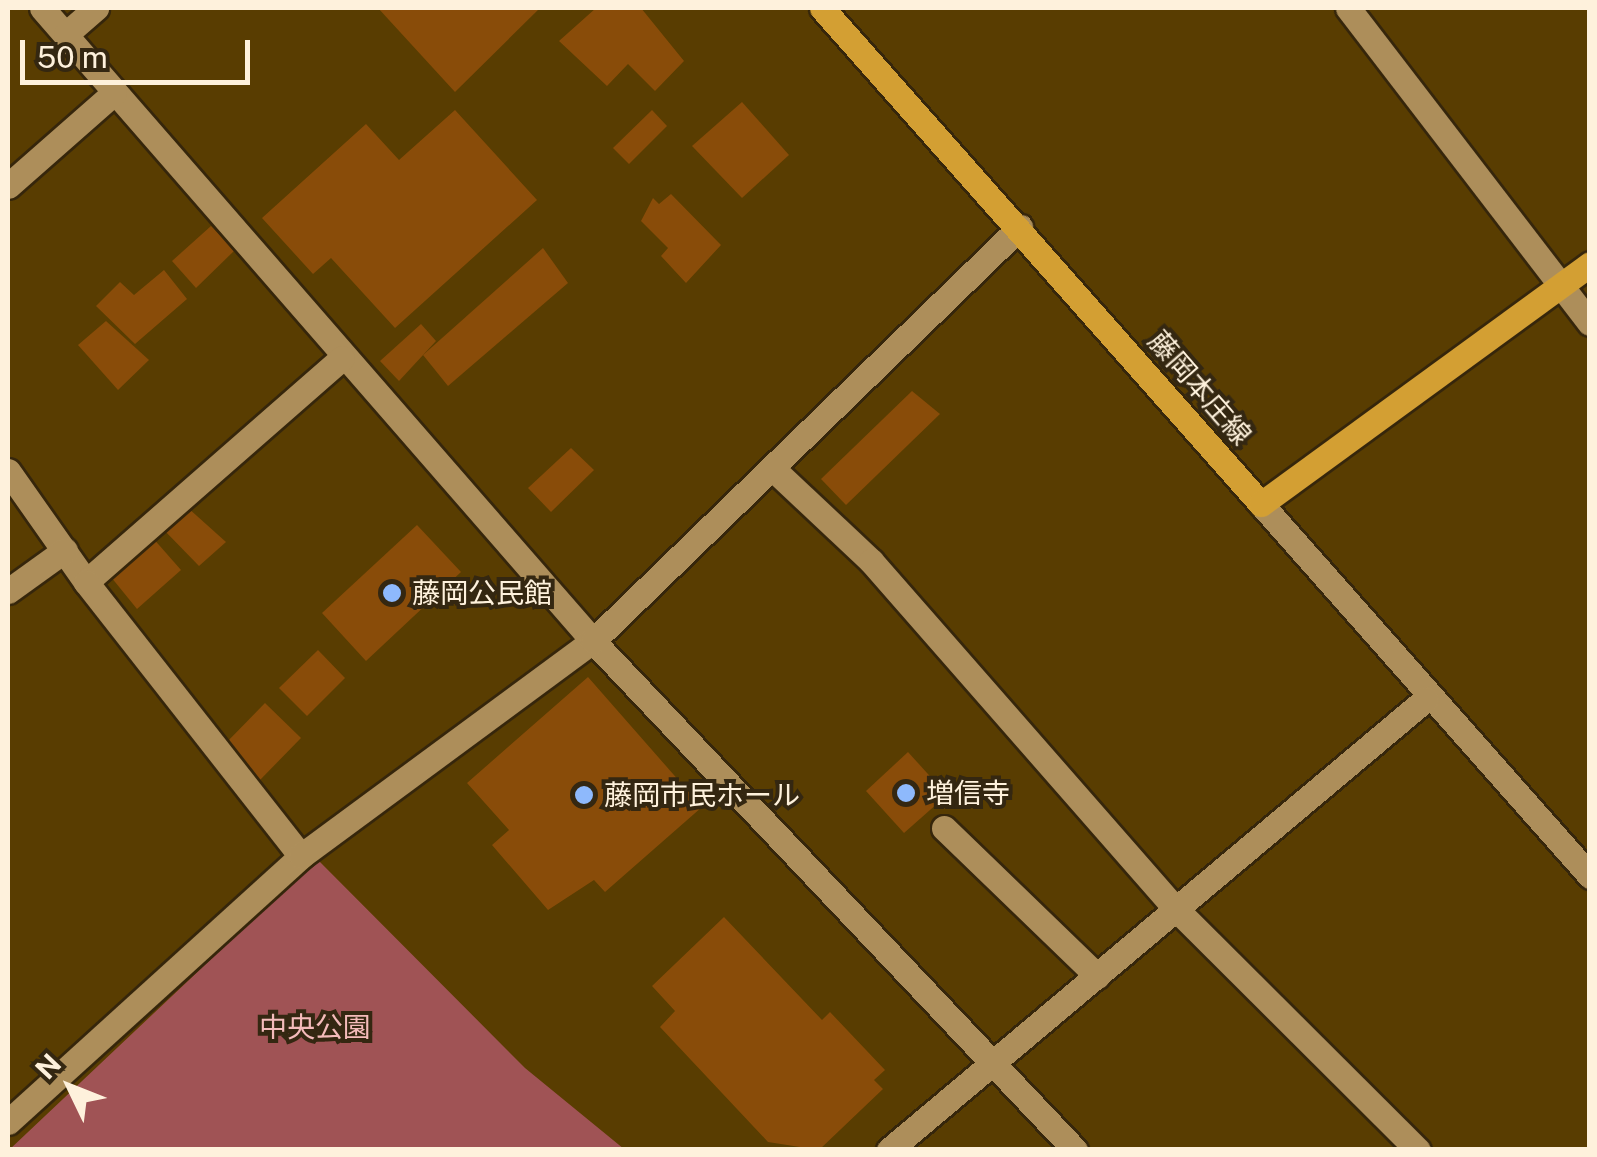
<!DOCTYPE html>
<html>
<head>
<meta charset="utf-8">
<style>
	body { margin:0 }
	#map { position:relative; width:1597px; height:1157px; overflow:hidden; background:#593d01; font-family:"Public Sans","Noto Sans JP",sans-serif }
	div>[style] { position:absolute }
	.green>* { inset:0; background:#a05355 }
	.building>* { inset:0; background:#894c09 }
	.roads { filter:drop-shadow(2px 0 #36260b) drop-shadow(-2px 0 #36260b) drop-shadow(0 2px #36260b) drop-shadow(0 -2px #36260b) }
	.minor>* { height:25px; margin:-12.5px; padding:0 12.5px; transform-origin:12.5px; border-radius:12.5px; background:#ad8e5a }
	.major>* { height:25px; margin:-12.5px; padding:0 12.5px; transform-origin:12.5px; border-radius:12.5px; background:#d39f33 }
	.dots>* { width:28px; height:28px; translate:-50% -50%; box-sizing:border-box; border:5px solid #342711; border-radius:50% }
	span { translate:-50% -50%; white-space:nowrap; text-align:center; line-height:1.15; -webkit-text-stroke:8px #342711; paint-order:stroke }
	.street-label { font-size:28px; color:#fef1dc }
	.poi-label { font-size:28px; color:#fef1dc }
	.left { translate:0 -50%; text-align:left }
	.park-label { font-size:28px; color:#f4bbba }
	.frame { position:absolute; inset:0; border:10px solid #fef1dc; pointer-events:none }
	.north { position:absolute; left:20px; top:1037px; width:100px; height:100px; -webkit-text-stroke:8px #342711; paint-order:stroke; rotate:313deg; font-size:28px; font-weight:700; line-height:40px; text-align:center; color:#fef1dc }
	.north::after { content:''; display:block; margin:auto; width:35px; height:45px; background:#fef1dc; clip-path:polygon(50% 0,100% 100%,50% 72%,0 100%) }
	.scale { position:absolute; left:20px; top:40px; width:230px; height:45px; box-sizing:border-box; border:5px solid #fef1dc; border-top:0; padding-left:12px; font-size:30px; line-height:35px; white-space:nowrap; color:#fef1dc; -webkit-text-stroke:8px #342711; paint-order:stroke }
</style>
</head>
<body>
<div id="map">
	<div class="green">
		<div style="clip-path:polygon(317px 859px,525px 1068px,624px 1149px,9px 1150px)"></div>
	</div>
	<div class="building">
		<div style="clip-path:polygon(378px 8px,540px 8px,455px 92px)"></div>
		<div style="clip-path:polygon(596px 8px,641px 8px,684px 61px,655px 91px,628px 64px,607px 86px,559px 41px)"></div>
		<div style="clip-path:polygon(742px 102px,789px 155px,742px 198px,692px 146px)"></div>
		<div style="clip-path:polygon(455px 110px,537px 200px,395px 328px,331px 258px,313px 274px,262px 218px,366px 124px,399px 160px)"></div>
		<div style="clip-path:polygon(652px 110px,667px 126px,629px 164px,613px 148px)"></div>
		<div style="clip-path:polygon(671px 194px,721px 245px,686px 283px,661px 256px,668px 248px,641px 221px,653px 198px,659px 204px)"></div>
		<div style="clip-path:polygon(211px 226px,235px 250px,196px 288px,172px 261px)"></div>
		<div style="clip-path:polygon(543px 248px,568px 283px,448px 386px,423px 355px)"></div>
		<div style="clip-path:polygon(164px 270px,187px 299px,135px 344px,96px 306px,120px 282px,134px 295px)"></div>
		<div style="clip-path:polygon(106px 321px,149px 360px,118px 390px,78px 345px)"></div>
		<div style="clip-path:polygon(421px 324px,436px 341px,399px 381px,380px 361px)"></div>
		<div style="clip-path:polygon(912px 391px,940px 414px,846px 505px,821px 479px)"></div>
		<div style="clip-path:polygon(571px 448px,594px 470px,551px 512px,528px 488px)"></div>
		<div style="clip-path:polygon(187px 507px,226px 542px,199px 566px,163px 529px)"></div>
		<div style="clip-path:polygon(417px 525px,461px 572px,366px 661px,322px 613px)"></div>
		<div style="clip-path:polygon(152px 537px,181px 570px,137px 609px,111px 577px)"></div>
		<div style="clip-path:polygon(318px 650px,345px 678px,307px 716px,279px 688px)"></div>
		<div style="clip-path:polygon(588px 677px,702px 807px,605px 892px,594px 880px,548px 910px,492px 845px,509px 830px,467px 783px)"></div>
		<div style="clip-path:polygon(265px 703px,301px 738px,260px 780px,224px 745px)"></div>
		<div style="clip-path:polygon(908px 752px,947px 795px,904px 833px,866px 791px)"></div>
		<div style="clip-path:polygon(724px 917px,822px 1020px,830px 1012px,885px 1070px,874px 1080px,883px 1089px,819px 1150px,768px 1142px,660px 1027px,675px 1011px,652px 986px)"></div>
	</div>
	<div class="roads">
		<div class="minor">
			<div style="left:42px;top:8px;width:839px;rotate:48.96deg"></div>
			<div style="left:593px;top:641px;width:701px;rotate:46.56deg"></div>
			<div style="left:1348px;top:8px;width:397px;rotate:52.5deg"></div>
			<div style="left:66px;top:34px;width:40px;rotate:-41deg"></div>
			<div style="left:8px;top:186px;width:141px;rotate:-41.3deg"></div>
			<div style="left:772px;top:468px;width:136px;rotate:43.2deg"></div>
			<div style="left:871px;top:561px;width:464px;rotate:48.8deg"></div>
			<div style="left:1177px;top:910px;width:340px;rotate:44.9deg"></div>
			<div style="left:8px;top:471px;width:136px;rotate:54.9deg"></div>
			<div style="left:86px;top:582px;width:340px;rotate:-41.2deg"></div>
			<div style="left:1261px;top:504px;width:497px;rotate:48.5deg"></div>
			<div style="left:86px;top:582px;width:348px;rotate:51.9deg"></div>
			<div style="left:8px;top:591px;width:70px;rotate:-35.7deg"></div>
			<div style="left:944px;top:828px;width:213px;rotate:44deg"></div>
			<div style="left:8px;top:1122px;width:396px;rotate:-42.2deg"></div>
			<div style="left:301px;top:856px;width:363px;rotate:-36.4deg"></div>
			<div style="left:593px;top:641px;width:595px;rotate:-44.11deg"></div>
			<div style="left:889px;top:1150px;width:701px;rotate:-40.03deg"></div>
		</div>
		<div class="major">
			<div style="left:822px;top:8px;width:662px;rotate:48.49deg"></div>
			<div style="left:1261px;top:504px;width:407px;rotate:-36.1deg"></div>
		</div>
	</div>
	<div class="dots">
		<div style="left:392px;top:593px;background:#8eb9fc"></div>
		<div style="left:906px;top:793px;background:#8eb9fc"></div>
		<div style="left:584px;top:795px;background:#8eb9fc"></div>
	</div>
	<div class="street-label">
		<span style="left:1200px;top:388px;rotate:49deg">藤岡本庄線</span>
	</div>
	<div class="poi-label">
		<span class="left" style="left:412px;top:593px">藤岡公民館</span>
		<span class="left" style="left:926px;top:793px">増信寺</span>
		<span class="left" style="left:604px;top:795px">藤岡市民ホール</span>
	</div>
	<div class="park-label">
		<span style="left:315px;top:1027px">中央公園</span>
	</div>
	<div class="frame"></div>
	<div class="north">N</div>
	<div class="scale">50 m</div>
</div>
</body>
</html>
